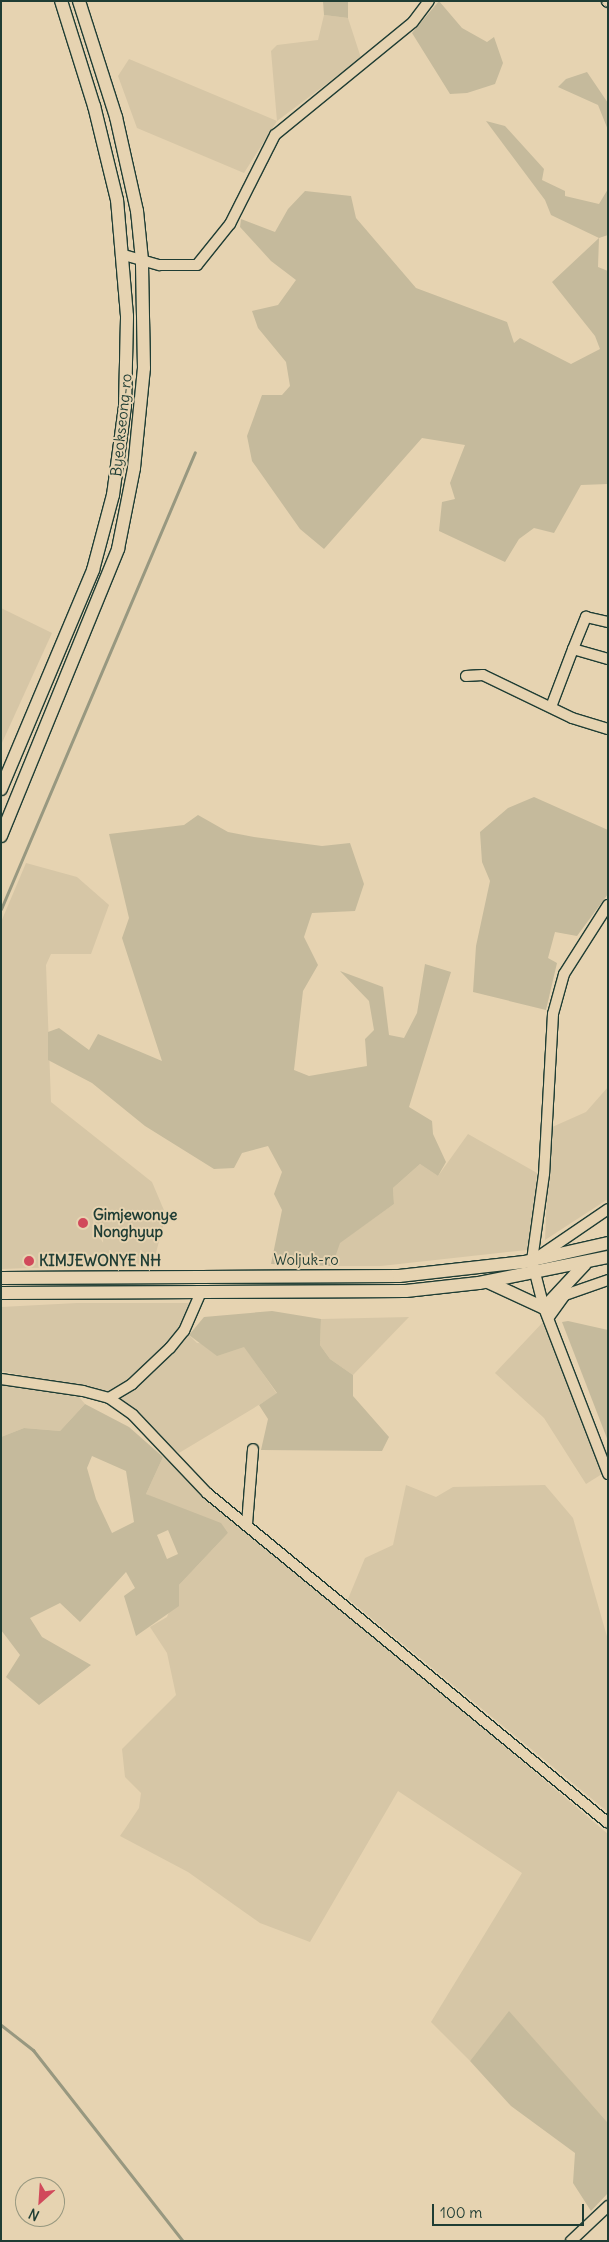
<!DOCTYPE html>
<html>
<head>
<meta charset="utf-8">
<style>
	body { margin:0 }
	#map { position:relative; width:609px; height:2242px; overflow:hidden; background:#e6d3b1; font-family:Delius,sans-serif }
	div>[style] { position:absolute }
	.built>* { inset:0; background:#d6c6a6 }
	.green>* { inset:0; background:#c5ba9c }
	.stream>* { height:3px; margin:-1.5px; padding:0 1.5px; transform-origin:1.5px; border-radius:1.5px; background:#989880 }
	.roads { filter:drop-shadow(1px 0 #1f3d34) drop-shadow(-1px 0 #1f3d34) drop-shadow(0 1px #1f3d34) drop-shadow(0 -1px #1f3d34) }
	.minor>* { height:10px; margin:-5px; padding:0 5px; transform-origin:5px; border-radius:5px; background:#e6d3b1 }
	.major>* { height:12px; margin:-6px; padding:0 6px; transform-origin:6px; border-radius:6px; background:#e6d3b1 }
	.dots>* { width:14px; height:14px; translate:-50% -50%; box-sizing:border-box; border:2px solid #e6d3b1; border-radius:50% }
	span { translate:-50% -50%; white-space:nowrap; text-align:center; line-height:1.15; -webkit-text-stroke:4px #e6d3b1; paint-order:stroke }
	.street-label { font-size:15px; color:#1f3d34 }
	.poi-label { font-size:15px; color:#1f3d34; font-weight:700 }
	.left { translate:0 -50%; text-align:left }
	.frame { position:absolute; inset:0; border:2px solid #1f3d34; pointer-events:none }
	.north { position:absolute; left:15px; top:2177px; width:50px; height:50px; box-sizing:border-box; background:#e6d3b1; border:1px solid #96977f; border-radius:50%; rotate:206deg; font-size:14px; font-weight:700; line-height:20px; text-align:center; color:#1f3d34 }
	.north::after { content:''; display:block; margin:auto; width:18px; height:22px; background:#d1495b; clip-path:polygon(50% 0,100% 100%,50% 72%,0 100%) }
	.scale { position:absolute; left:432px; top:2204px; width:152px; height:22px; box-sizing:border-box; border:2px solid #1f3d34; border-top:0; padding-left:6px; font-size:15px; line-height:18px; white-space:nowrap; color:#1f3d34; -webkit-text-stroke:4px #e6d3b1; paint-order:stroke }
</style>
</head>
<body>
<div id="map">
	<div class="built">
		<div style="clip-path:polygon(324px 15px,348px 18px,361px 58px,277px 121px,244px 173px,137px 128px,118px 76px,129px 59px,277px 121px,271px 51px,277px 45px,318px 40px)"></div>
		<div style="clip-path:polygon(1px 608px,52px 633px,1px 745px)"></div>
		<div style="clip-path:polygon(26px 863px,77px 877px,109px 905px,91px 954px,51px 954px,46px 965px,51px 1102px,152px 1182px,166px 1215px,153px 1264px,1px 1269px,1px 922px)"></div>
		<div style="clip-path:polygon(608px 1087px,608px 1199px,545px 1240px,550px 1128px,586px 1112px)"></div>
		<div style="clip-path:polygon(468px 1134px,537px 1173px,533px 1228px,527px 1250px,381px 1266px,332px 1266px,339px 1243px,394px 1204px,393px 1188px,420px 1164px,438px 1176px)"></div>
		<div style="clip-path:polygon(77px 1303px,191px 1303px,183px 1325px,189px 1335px,197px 1343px,244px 1346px,277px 1394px,179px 1453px,109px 1393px,1px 1371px,1px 1307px)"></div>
		<div style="clip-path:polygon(409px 1317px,353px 1375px,330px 1359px,320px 1345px,321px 1319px)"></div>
		<div style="clip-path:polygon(544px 1321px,602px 1474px,586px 1484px,544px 1418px,495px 1373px)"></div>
		<div style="clip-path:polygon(1px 1385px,79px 1397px,85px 1404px,60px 1431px,24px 1428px,1px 1437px)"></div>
		<div style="clip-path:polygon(163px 1457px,608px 1834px,608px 2123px,509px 2012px,470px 2061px,431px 2022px,522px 1873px,398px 1791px,310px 1942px,260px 1923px,188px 1872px,120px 1836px,139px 1808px,141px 1793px,125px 1777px,122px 1749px,176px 1695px,167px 1653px,150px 1627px,167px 1617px,179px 1585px,228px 1533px,146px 1494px)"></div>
		<div style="clip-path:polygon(406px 1485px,436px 1497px,453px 1487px,545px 1485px,573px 1518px,608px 1640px,608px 1812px,348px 1599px,365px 1558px,393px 1545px)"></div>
	</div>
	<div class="green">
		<div style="clip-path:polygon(323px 1px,348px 1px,348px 18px,324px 15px)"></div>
		<div style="clip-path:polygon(439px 1px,462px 28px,487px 42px,494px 37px,503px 63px,495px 84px,467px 93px,450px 94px,412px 33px)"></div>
		<div style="clip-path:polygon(587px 72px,608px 103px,608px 130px,598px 105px,558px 87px,566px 79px)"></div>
		<div style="clip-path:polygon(486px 121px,505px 126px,544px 169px,542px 180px,565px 191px,565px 196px,599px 204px,608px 189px,608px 235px,599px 238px,598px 267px,608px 271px,608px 484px,581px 485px,554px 533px,534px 528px,519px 539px,505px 562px,439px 531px,442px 502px,455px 499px,450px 483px,465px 445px,422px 438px,324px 549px,300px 529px,252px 461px,247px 436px,262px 395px,282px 395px,290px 386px,286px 362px,258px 328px,252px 311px,278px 305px,296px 280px,271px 261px,240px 227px,241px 219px,275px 232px,288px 209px,305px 191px,351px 196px,356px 218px,416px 288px,507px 322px,514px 343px,520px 338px,571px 364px,600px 349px,595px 336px,552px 282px,599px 238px,551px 215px,545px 200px)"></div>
		<div style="clip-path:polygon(534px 797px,608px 830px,608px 894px,577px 936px,555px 932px,548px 958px,557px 963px,546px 1010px,473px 992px,476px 946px,490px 881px,482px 862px,480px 832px,508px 808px)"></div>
		<div style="clip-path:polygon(198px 815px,228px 832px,254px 837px,322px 846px,350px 843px,364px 884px,355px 911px,312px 913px,304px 937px,318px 965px,303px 991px,294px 1070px,309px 1076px,367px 1066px,365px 1039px,374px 1030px,369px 1001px,340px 971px,383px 987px,389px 1035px,404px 1038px,417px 1013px,425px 964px,451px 972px,409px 1107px,432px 1121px,433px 1134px,446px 1162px,438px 1176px,420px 1164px,393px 1188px,394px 1204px,340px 1243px,332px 1266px,271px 1264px,282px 1210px,274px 1194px,282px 1172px,268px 1146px,242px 1153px,234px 1168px,214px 1169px,145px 1126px,92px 1083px,48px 1060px,48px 1032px,59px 1028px,89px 1050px,98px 1034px,162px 1061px,122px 938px,129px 918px,109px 834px,184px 825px)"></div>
		<div style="clip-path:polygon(272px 1311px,321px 1319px,320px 1345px,330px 1359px,353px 1375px,353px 1396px,389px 1437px,382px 1451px,261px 1450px,268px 1419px,259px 1405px,277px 1393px,244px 1347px,217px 1356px,189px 1335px,204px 1317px)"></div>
		<div style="clip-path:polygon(568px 1321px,608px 1330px,608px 1441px,562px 1322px)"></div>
		<div style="clip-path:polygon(evenodd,85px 1404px,129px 1427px,163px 1457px,146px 1494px,221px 1523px,228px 1533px,179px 1585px,179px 1606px,136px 1636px,124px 1596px,135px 1588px,126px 1572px,80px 1622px,60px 1603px,30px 1618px,42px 1637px,91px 1665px,39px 1705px,6px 1677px,20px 1655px,1px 1630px,1px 1437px,24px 1428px,60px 1431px,85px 1404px,92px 1456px,126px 1471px,134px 1522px,112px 1533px,96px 1499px,87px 1468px,92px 1456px,85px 1404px,168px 1530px,178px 1554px,167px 1559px,157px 1535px,168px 1530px)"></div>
		<div style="clip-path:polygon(509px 2011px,608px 2123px,608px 2193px,591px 2211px,573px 2183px,575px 2153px,511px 2106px,470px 2061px)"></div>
	</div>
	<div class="stream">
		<div style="left:1px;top:909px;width:496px;rotate:-67deg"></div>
		<div style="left:1px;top:2025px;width:41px;rotate:38deg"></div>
		<div style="left:33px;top:2050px;width:243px;rotate:51.9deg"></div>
	</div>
	<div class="roads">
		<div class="minor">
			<div style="left:607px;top:1px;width:1px;rotate:45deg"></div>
			<div style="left:124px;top:255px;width:37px;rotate:16deg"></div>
			<div style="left:160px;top:265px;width:37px"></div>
			<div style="left:197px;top:265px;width:53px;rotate:-51.2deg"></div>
			<div style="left:230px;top:224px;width:100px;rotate:-63.2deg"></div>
			<div style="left:275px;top:135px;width:178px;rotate:-39.3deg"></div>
			<div style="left:413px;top:22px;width:26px;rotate:-53deg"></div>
			<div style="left:573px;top:649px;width:35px;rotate:-68deg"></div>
			<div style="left:586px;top:617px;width:23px;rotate:13deg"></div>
			<div style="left:466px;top:676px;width:17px;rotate:-3deg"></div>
			<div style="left:483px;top:675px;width:99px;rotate:25.8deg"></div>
			<div style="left:572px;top:718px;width:38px;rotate:17deg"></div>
			<div style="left:551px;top:707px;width:62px;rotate:-69.2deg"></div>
			<div style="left:573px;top:649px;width:36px;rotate:16deg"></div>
			<div style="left:608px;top:905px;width:82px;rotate:122.5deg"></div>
			<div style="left:564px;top:974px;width:41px;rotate:105.4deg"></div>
			<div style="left:553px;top:1014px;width:160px;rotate:93.2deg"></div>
			<div style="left:544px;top:1174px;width:88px;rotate:97.9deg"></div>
			<div style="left:532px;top:1261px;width:49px;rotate:75.7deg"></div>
			<div style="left:544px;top:1308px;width:178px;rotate:68.9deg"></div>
			<div style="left:535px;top:1259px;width:88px;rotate:-34.4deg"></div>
			<div style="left:549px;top:1317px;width:27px;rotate:-54deg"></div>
			<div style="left:565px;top:1295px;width:46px;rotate:-19.2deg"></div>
			<div style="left:1px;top:1379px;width:83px;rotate:8.3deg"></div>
			<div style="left:83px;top:1391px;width:27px;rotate:15deg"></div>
			<div style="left:109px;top:1398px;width:29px;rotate:35deg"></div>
			<div style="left:133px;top:1415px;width:108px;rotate:46.5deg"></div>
			<div style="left:207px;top:1493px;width:519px;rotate:39.45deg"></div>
			<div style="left:109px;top:1398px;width:27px;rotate:-31deg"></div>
			<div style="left:132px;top:1384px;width:52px;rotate:-43.5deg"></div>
			<div style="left:170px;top:1348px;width:22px;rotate:-51deg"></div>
			<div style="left:184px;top:1331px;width:43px;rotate:-66.4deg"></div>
			<div style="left:247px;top:1524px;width:75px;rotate:-85.4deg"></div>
			<div style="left:571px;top:2241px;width:51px;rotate:-43.4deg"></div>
		</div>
		<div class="major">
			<div style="left:1px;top:789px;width:238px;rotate:-67.2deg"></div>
			<div style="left:93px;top:570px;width:78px;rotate:-75.1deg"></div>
			<div style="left:113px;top:495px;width:90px;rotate:-82.3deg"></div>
			<div style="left:125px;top:406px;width:90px;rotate:-88.7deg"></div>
			<div style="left:127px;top:316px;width:116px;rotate:-94.9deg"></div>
			<div style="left:117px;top:200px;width:97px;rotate:-103.7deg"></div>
			<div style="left:94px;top:106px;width:110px;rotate:-107.4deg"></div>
			<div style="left:1px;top:836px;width:310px;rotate:-67.8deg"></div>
			<div style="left:118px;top:549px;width:83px;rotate:-78.8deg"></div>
			<div style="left:134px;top:468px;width:100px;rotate:-84.3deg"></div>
			<div style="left:144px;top:368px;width:108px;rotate:-91.1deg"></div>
			<div style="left:142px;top:260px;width:49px;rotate:-95.8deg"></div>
			<div style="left:137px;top:211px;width:96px;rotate:-102.6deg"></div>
			<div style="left:116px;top:117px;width:122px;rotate:-107.7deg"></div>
			<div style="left:1px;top:1278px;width:398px;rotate:-0.3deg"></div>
			<div style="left:399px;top:1276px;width:126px;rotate:-6.4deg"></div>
			<div style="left:524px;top:1262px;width:86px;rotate:-12.7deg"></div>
			<div style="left:488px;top:1282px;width:62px;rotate:24.9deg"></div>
			<div style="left:544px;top:1308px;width:60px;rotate:-47deg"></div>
			<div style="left:1px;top:1293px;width:405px;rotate:-0.3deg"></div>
			<div style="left:406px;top:1291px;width:73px;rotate:-6.3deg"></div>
			<div style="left:479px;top:1283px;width:132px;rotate:-11.4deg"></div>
		</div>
	</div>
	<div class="dots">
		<div style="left:83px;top:1223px;background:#d1495b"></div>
		<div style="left:29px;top:1261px;background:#d1495b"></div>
	</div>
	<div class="street-label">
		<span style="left:121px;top:425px;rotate:-84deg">Byeokseong-ro</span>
		<span style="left:306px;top:1260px">Woljuk-ro</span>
	</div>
	<div class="poi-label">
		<span class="left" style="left:93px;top:1223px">Gimjewonye<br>Nonghyup</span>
		<span class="left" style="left:39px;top:1261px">KIMJEWONYE NH</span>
	</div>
	<div class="frame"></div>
	<div class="north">N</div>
	<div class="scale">100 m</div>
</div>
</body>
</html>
